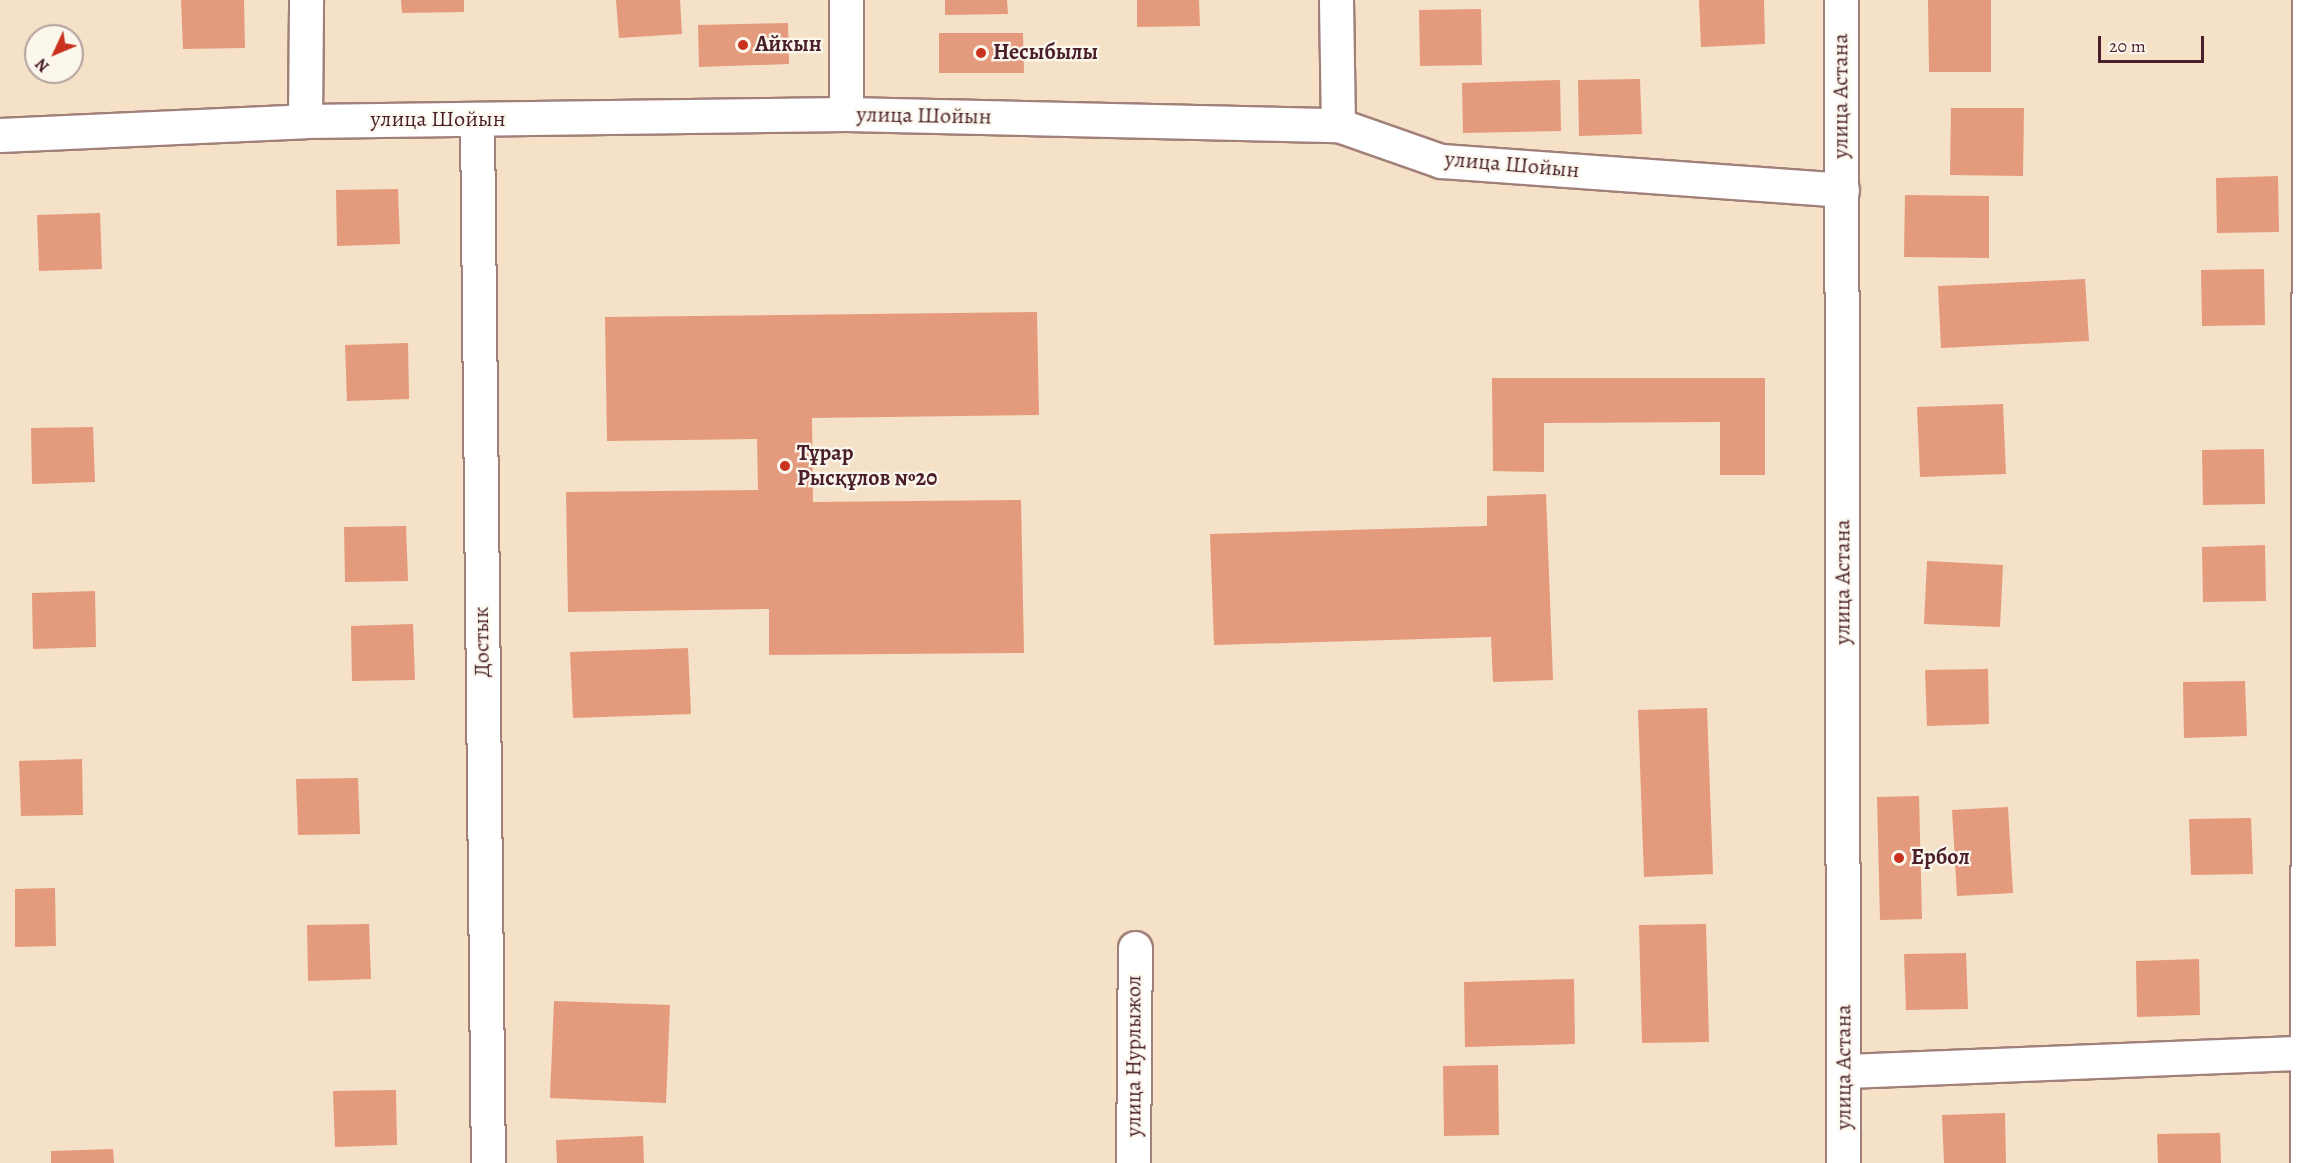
<!DOCTYPE html>
<html>
<head>
<meta charset="utf-8">
<style>
	body { margin:0 }
	#map { position:relative; width:2317px; height:1163px; overflow:hidden; background:#f5e1c7; font-family:Alegreya,serif }
	div>[style] { position:absolute }
	.building>* { inset:0; background:#e49a7c }
	.roads { filter:drop-shadow(2px 0 #a08079) drop-shadow(-2px 0 #a08079) drop-shadow(0 2px #a08079) drop-shadow(0 -2px #a08079) }
	.street>* { height:33px; margin:-16.5px; padding:0 16.5px; transform-origin:16.5px; border-radius:16.5px; background:#fff }
	.dots>* { width:16px; height:16px; translate:-50% -50%; box-sizing:border-box; border:3px solid #fbf7ec; border-radius:50% }
	span { translate:-50% -50%; white-space:nowrap; text-align:center; line-height:1.15; -webkit-text-stroke:4.5px #fbf7ec; paint-order:stroke }
	.poi-label { font-size:22px; color:#4a1f2b; font-weight:700 }
	.left { translate:0 -50%; text-align:left }
	.street-label { font-size:22px; color:#4a1f2b }
	.north { position:absolute; left:24px; top:24px; width:60px; height:60px; box-sizing:border-box; background:#fbf7ec; border:2px solid #b4a19f; border-radius:50%; rotate:226deg; font-size:16px; font-weight:700; line-height:24px; text-align:center; color:#4a1f2b }
	.north::after { content:''; display:block; margin:auto; width:21px; height:27px; background:#c8321e; clip-path:polygon(50% 0,100% 100%,50% 72%,0 100%) }
	.scale { position:absolute; left:2098px; top:36px; width:106px; height:27px; box-sizing:border-box; border:3px solid #4a1f2b; border-top:0; padding-left:8px; font-size:18px; line-height:21px; white-space:nowrap; color:#4a1f2b; -webkit-text-stroke:4px #fbf7ec; paint-order:stroke }
</style>
</head>
<body>
<div id="map">
	<div class="building">
		<div style="clip-path:polygon(181px 0,244px 0,245px 48px,183px 49px)"></div>
		<div style="clip-path:polygon(401px 0,464px 0,464px 12px,402px 13px)"></div>
		<div style="clip-path:polygon(616px 0,680px 0,682px 34px,619px 38px)"></div>
		<div style="clip-path:polygon(945px 0,1007px 0,1008px 14px,945px 15px)"></div>
		<div style="clip-path:polygon(1137px 0,1199px 0,1200px 26px,1137px 27px)"></div>
		<div style="clip-path:polygon(1699px 0,1764px 0,1765px 44px,1701px 47px)"></div>
		<div style="clip-path:polygon(1928px 0,1991px 0,1991px 72px,1929px 72px)"></div>
		<div style="clip-path:polygon(1481px 9px,1482px 65px,1420px 66px,1419px 10px)"></div>
		<div style="clip-path:polygon(788px 23px,789px 64px,699px 67px,698px 25px)"></div>
		<div style="clip-path:polygon(939px 33px,1023px 33px,1024px 73px,939px 73px)"></div>
		<div style="clip-path:polygon(1640px 79px,1642px 134px,1579px 136px,1578px 80px)"></div>
		<div style="clip-path:polygon(1560px 80px,1561px 131px,1463px 133px,1462px 83px)"></div>
		<div style="clip-path:polygon(1951px 108px,2024px 108px,2023px 176px,1950px 175px)"></div>
		<div style="clip-path:polygon(2278px 176px,2279px 232px,2217px 233px,2216px 178px)"></div>
		<div style="clip-path:polygon(398px 189px,400px 244px,337px 246px,336px 190px)"></div>
		<div style="clip-path:polygon(1905px 195px,1989px 196px,1989px 258px,1904px 257px)"></div>
		<div style="clip-path:polygon(100px 213px,102px 269px,39px 271px,37px 215px)"></div>
		<div style="clip-path:polygon(2264px 269px,2265px 325px,2202px 326px,2201px 270px)"></div>
		<div style="clip-path:polygon(2085px 279px,2089px 341px,1941px 348px,1938px 286px)"></div>
		<div style="clip-path:polygon(1037px 312px,1039px 415px,812px 418px,813px 502px,1021px 500px,1024px 653px,769px 655px,769px 609px,568px 612px,566px 492px,758px 490px,757px 439px,607px 441px,605px 317px)"></div>
		<div style="clip-path:polygon(408px 343px,409px 399px,347px 401px,345px 345px)"></div>
		<div style="clip-path:polygon(1492px 378px,1765px 378px,1765px 475px,1720px 475px,1720px 422px,1544px 423px,1544px 472px,1493px 471px)"></div>
		<div style="clip-path:polygon(2003px 404px,2006px 474px,1920px 477px,1917px 407px)"></div>
		<div style="clip-path:polygon(93px 427px,95px 482px,32px 484px,31px 428px)"></div>
		<div style="clip-path:polygon(2264px 449px,2265px 504px,2203px 505px,2202px 450px)"></div>
		<div style="clip-path:polygon(1546px 494px,1553px 680px,1493px 682px,1491px 637px,1214px 645px,1210px 534px,1487px 526px,1487px 496px)"></div>
		<div style="clip-path:polygon(406px 526px,408px 581px,345px 582px,344px 527px)"></div>
		<div style="clip-path:polygon(2265px 545px,2266px 601px,2203px 602px,2202px 547px)"></div>
		<div style="clip-path:polygon(1927px 561px,2003px 565px,2000px 627px,1924px 624px)"></div>
		<div style="clip-path:polygon(95px 591px,96px 647px,33px 649px,32px 593px)"></div>
		<div style="clip-path:polygon(413px 624px,415px 680px,352px 681px,351px 626px)"></div>
		<div style="clip-path:polygon(688px 648px,691px 714px,573px 718px,570px 652px)"></div>
		<div style="clip-path:polygon(1988px 669px,1989px 724px,1927px 726px,1925px 670px)"></div>
		<div style="clip-path:polygon(2245px 681px,2247px 736px,2184px 738px,2183px 682px)"></div>
		<div style="clip-path:polygon(1707px 708px,1713px 874px,1644px 877px,1638px 710px)"></div>
		<div style="clip-path:polygon(82px 759px,83px 815px,21px 816px,19px 761px)"></div>
		<div style="clip-path:polygon(358px 778px,360px 834px,298px 835px,296px 779px)"></div>
		<div style="clip-path:polygon(1919px 796px,1922px 919px,1880px 920px,1877px 797px)"></div>
		<div style="clip-path:polygon(2008px 807px,2013px 893px,1957px 896px,1952px 810px)"></div>
		<div style="clip-path:polygon(2251px 818px,2253px 874px,2191px 875px,2189px 819px)"></div>
		<div style="clip-path:polygon(55px 888px,56px 946px,15px 947px,15px 889px)"></div>
		<div style="clip-path:polygon(369px 924px,371px 979px,308px 981px,307px 925px)"></div>
		<div style="clip-path:polygon(1706px 924px,1709px 1042px,1642px 1043px,1639px 925px)"></div>
		<div style="clip-path:polygon(1966px 953px,1968px 1009px,1906px 1010px,1904px 954px)"></div>
		<div style="clip-path:polygon(2199px 959px,2200px 1015px,2137px 1017px,2136px 961px)"></div>
		<div style="clip-path:polygon(1574px 979px,1575px 1044px,1465px 1047px,1464px 982px)"></div>
		<div style="clip-path:polygon(554px 1001px,670px 1005px,666px 1103px,550px 1098px)"></div>
		<div style="clip-path:polygon(1498px 1065px,1499px 1135px,1444px 1136px,1443px 1066px)"></div>
		<div style="clip-path:polygon(396px 1090px,397px 1145px,335px 1147px,333px 1091px)"></div>
		<div style="clip-path:polygon(2005px 1113px,2006px 1163px,1944px 1163px,1942px 1115px)"></div>
		<div style="clip-path:polygon(2220px 1133px,2221px 1163px,2158px 1163px,2157px 1134px)"></div>
		<div style="clip-path:polygon(643px 1136px,644px 1163px,557px 1163px,556px 1140px)"></div>
		<div style="clip-path:polygon(113px 1149px,114px 1163px,51px 1163px,51px 1151px)"></div>
	</div>
	<div class="roads">
		<div class="street">
			<div style="left:846px;top:0;width:114px;rotate:90deg"></div>
			<div style="left:1336px;top:0;width:125px;rotate:89.1deg"></div>
			<div style="left:1841px;top:0;width:1163px;rotate:89.9deg"></div>
			<div style="left:305px;top:121px;width:121px;rotate:-89.5deg"></div>
			<div style="left:477px;top:121px;width:1042px;rotate:89.4deg"></div>
			<div style="left:0;top:135px;width:305px;rotate:-2.6deg"></div>
			<div style="left:305px;top:121px;width:541px;rotate:-0.74deg"></div>
			<div style="left:846px;top:114px;width:492px;rotate:1.3deg"></div>
			<div style="left:1338px;top:125px;width:109px;rotate:19.3deg"></div>
			<div style="left:1441px;top:161px;width:402px;rotate:4.1deg"></div>
			<div style="left:1845px;top:1071px;width:472px;rotate:-2.3deg"></div>
			<div style="left:1133px;top:1163px;width:215px;rotate:-89.5deg"></div>
			<div style="left:2307px;top:1163px;width:1163px;rotate:-89.9deg"></div>
		</div>
	</div>
	<div class="dots">
		<div style="left:743px;top:45px;background:#c8321e"></div>
		<div style="left:981px;top:53px;background:#c8321e"></div>
		<div style="left:785px;top:466px;background:#c8321e"></div>
		<div style="left:1899px;top:858px;background:#c8321e"></div>
	</div>
	<div class="poi-label">
		<span class="left" style="left:755px;top:45px">Айкын</span>
		<span class="left" style="left:993px;top:53px">Несыбылы</span>
		<span class="left" style="left:797px;top:466px">Тұрар<br>Рысқұлов №20</span>
		<span class="left" style="left:1911px;top:858px">Ербол</span>
	</div>
	<div class="street-label">
		<span style="left:1841px;top:96px;rotate:-90deg">улица Астана</span>
		<span style="left:924px;top:116px;rotate:1deg">улица Шойын</span>
		<span style="left:438px;top:120px">улица Шойын</span>
		<span style="left:1512px;top:165px;rotate:5deg">улица Шойын</span>
		<span style="left:1843px;top:582px;rotate:-90deg">улица Астана</span>
		<span style="left:482px;top:642px;rotate:-91deg">Достык</span>
		<span style="left:1134px;top:1056px;rotate:-90deg">улица Нурлыжол</span>
		<span style="left:1844px;top:1067px;rotate:-90deg">улица Астана</span>
	</div>
	<div class="north">N</div>
	<div class="scale">20 m</div>
</div>
</body>
</html>
